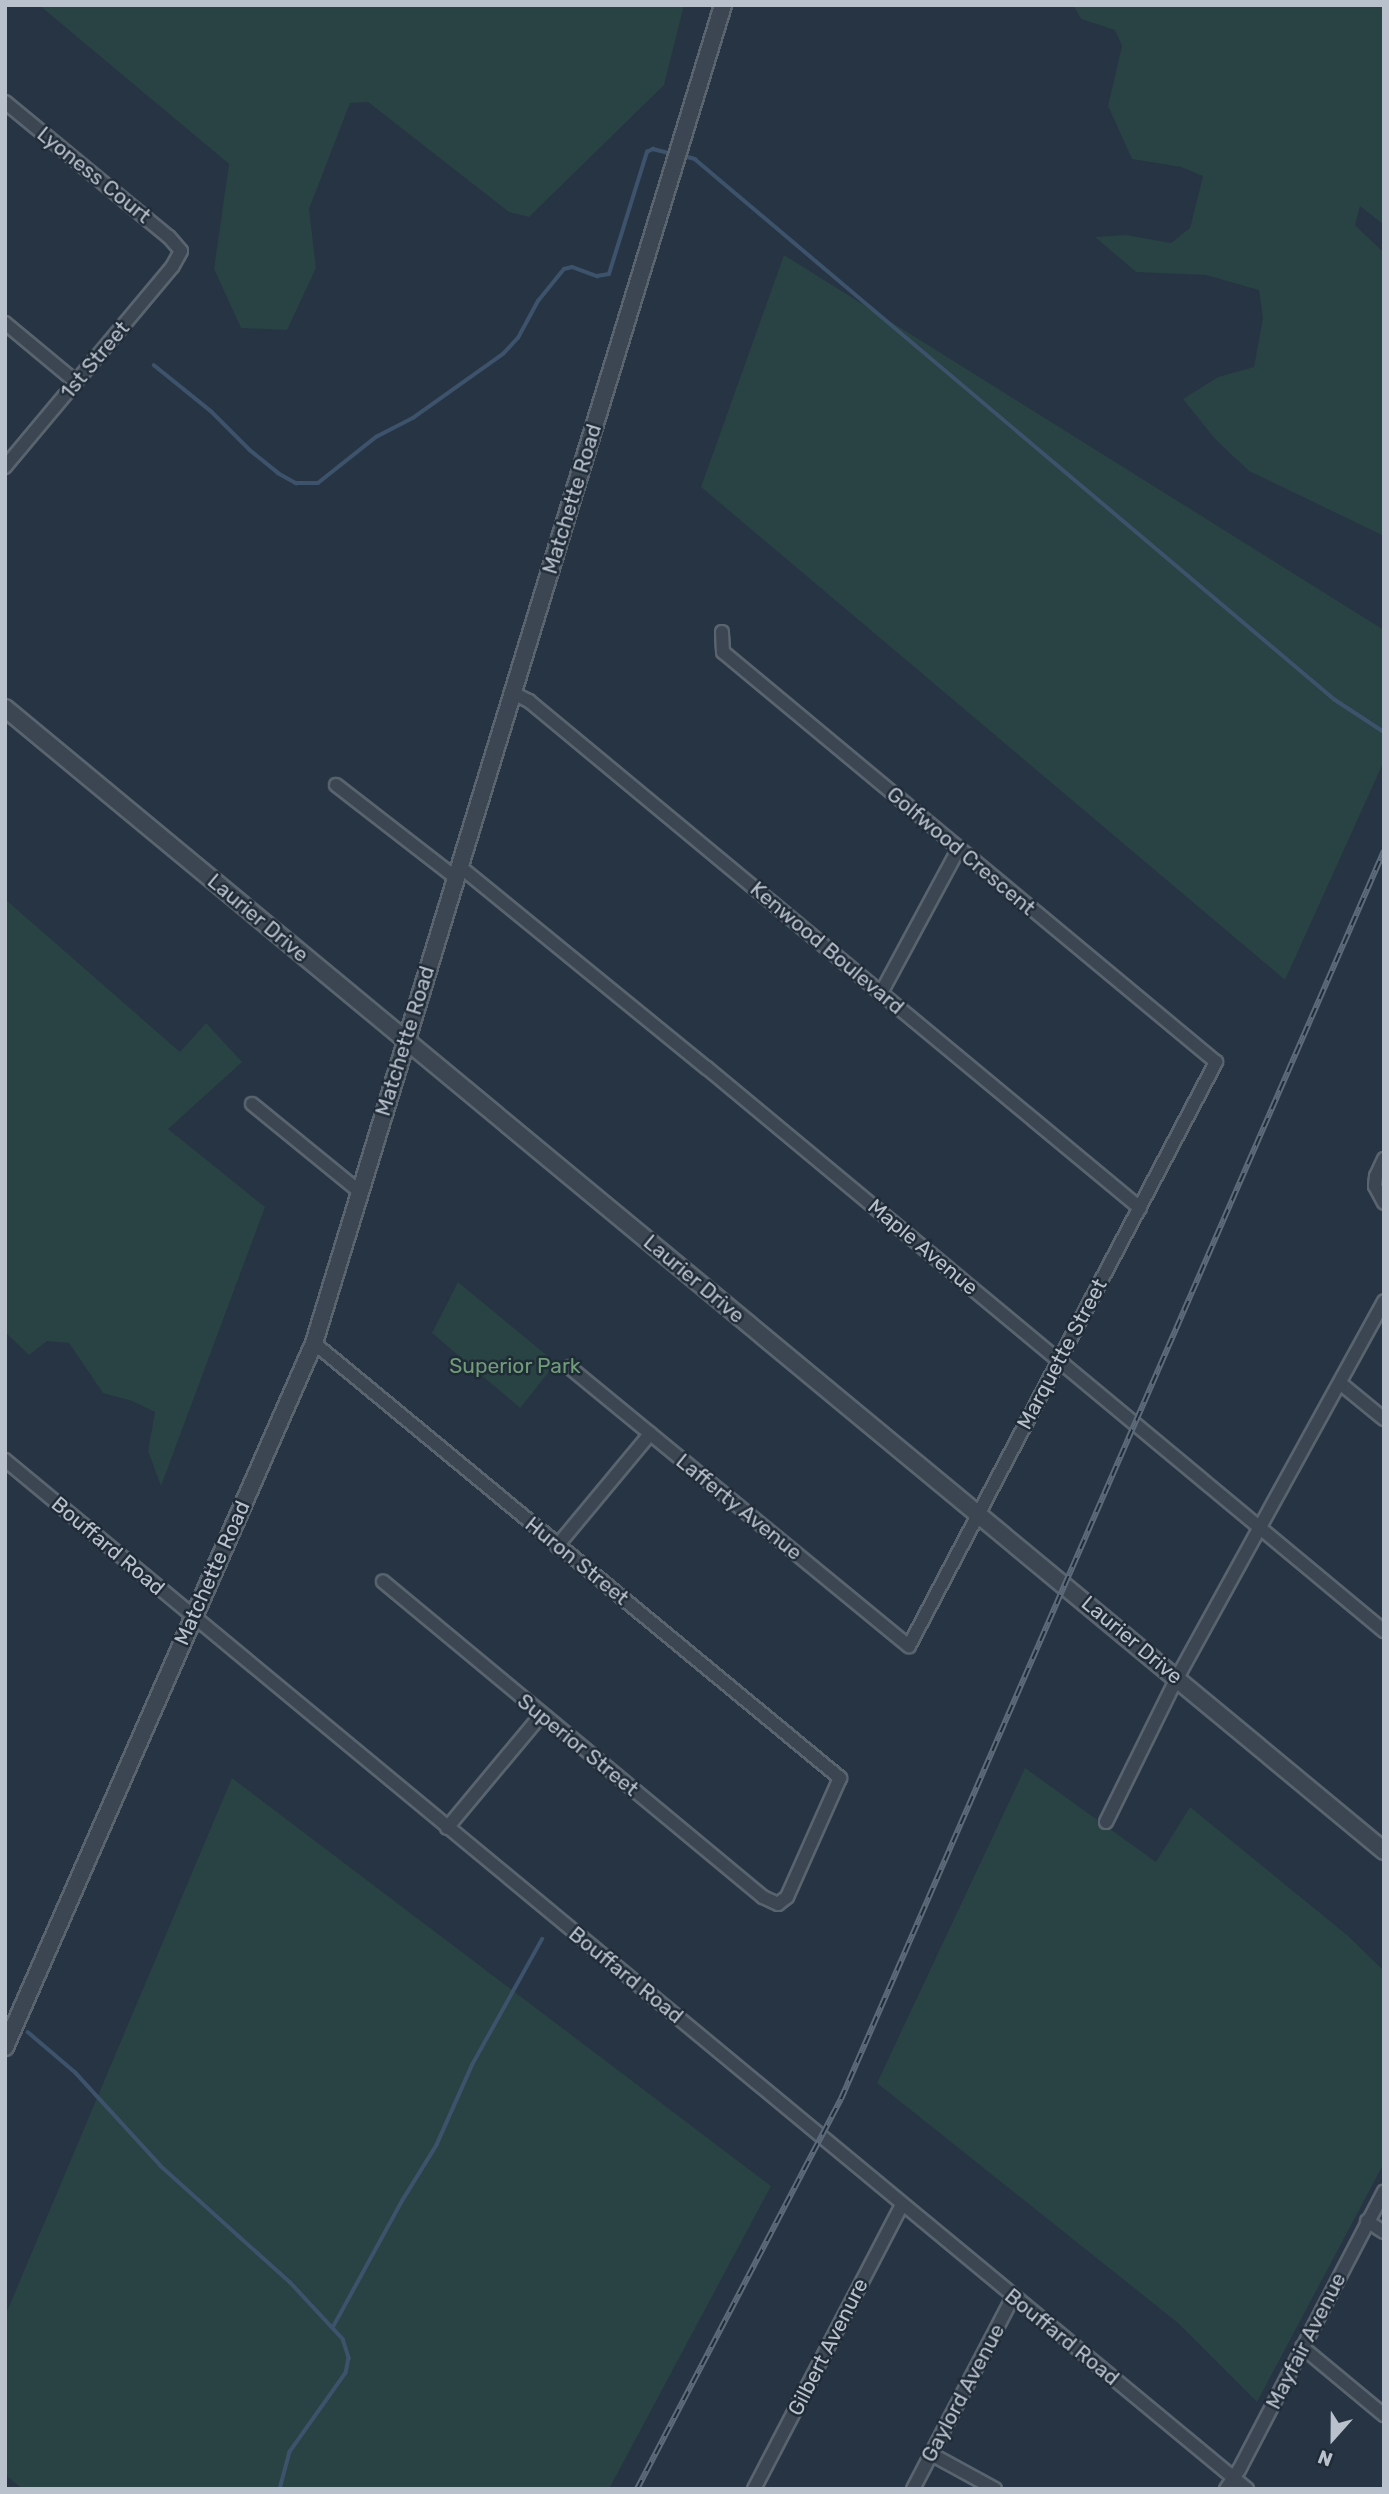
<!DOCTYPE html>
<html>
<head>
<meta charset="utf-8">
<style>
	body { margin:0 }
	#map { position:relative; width:1389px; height:2494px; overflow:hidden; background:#273443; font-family:Rubik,sans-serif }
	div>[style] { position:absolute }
	.green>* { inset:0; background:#294243 }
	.stream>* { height:3.5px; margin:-1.75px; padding:0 1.75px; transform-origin:1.75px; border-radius:1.75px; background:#3d526b }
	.roads { filter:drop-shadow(2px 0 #59646f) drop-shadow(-2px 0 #59646f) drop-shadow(0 2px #59646f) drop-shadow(0 -2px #59646f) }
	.minor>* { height:12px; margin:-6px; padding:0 6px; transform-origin:6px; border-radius:6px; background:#3b4652 }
	.tertiary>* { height:16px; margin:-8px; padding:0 8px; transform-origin:8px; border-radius:8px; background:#3b4652 }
	.rail>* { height:6px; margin-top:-3px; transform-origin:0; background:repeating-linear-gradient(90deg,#202b38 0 10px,#5d6a79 0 20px); box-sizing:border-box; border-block:2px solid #5d6a79 }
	span { translate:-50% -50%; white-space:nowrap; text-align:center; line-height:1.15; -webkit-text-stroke:5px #202b38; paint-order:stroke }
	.street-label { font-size:21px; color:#b8c1cc }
	.park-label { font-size:21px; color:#709d78 }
	.frame { position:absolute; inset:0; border:7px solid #b8c1cc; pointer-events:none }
	.north { position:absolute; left:1298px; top:2403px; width:70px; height:70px; -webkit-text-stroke:5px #202b38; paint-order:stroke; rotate:201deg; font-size:19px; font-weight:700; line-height:28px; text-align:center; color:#b8c1cc }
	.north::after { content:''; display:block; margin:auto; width:24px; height:32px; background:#b8c1cc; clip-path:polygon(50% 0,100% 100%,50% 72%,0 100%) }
</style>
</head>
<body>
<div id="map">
	<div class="green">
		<div style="clip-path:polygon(39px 5px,684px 5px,664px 85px,529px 217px,509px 212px,368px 102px,350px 103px,309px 209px,316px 268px,287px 330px,241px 328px,214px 269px,229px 164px)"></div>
		<div style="clip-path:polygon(1073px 5px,1384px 5px,1384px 225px,1360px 206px,1355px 225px,1384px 253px,1384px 536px,1249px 471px,1215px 439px,1183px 399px,1218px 377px,1254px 367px,1263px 318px,1259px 290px,1206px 275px,1136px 272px,1095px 237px,1126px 235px,1171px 243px,1190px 228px,1203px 176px,1181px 167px,1132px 159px,1108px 106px,1122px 46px,1115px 30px,1081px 19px)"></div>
		<div style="clip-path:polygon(784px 255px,1384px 630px,1384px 761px,1285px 980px,701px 487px)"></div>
		<div style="clip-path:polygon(5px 899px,180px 1052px,206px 1023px,242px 1062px,168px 1129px,265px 1207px,161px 1486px,148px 1451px,155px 1412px,132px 1401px,103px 1393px,69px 1343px,47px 1341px,29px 1355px,5px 1332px)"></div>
		<div style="clip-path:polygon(458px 1282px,556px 1363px,520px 1408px,432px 1333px)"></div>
		<div style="clip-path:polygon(1025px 1768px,1156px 1862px,1190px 1807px,1347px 1935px,1384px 1971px,1384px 2163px,1257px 2402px,1178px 2323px,877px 2083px)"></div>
		<div style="clip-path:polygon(232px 1778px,771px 2186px,609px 2489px,23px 2489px,5px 2475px,5px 2316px)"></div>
	</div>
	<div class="stream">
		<div style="left:681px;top:155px;width:15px;rotate:16deg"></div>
		<div style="left:695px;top:159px;width:837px;rotate:40.2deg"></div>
		<div style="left:1334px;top:699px;width:60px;rotate:33.4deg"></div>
		<div style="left:154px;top:365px;width:73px;rotate:38.9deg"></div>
		<div style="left:211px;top:411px;width:55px;rotate:45deg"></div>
		<div style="left:250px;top:450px;width:36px;rotate:39deg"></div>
		<div style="left:278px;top:473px;width:21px;rotate:29deg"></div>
		<div style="left:296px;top:483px;width:22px"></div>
		<div style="left:318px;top:483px;width:74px;rotate:-38.4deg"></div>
		<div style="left:376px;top:437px;width:42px;rotate:-27.2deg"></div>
		<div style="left:413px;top:418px;width:110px;rotate:-35.4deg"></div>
		<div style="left:503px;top:354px;width:22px;rotate:-47deg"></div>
		<div style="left:518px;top:338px;width:42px;rotate:-61.6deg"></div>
		<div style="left:538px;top:301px;width:41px;rotate:-50.9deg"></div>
		<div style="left:564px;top:269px;width:8px;rotate:-14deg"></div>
		<div style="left:572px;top:267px;width:27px;rotate:20deg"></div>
		<div style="left:597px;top:276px;width:12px;rotate:-9deg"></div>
		<div style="left:609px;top:274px;width:128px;rotate:-72.7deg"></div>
		<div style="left:647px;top:152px;width:7px;rotate:-27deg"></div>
		<div style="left:653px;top:149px;width:21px;rotate:14deg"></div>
		<div style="left:28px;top:2032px;width:62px;rotate:40.4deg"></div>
		<div style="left:75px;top:2072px;width:127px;rotate:47.5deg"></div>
		<div style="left:161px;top:2166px;width:173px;rotate:42deg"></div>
		<div style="left:290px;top:2282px;width:78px;rotate:47.1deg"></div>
		<div style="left:343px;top:2339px;width:20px;rotate:72deg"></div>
		<div style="left:349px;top:2358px;width:15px;rotate:101deg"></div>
		<div style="left:346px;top:2373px;width:97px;rotate:125.3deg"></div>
		<div style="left:290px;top:2452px;width:38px;rotate:105deg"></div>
		<div style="left:333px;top:2327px;width:144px;rotate:-61.3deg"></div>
		<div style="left:402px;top:2201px;width:65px;rotate:-58.3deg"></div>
		<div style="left:436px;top:2146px;width:89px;rotate:-66deg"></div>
		<div style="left:472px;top:2065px;width:144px;rotate:-60.9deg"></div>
	</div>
	<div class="roads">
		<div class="minor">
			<div style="left:5px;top:102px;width:212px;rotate:39.5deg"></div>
			<div style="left:169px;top:237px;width:18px;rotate:49deg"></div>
			<div style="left:181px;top:251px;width:18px;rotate:119deg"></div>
			<div style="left:172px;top:267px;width:261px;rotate:129.9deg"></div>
			<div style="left:5px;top:323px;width:92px;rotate:39.7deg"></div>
			<div style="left:513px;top:693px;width:18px;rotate:27deg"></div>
			<div style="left:529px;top:701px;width:794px;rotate:39.69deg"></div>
			<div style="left:336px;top:785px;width:152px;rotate:37.8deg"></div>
			<div style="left:459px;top:866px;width:320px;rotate:39.2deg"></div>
			<div style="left:707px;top:1068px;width:881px;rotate:39.75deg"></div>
			<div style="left:881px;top:993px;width:162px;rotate:-61.7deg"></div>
			<div style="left:252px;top:1104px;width:139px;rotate:39.2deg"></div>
			<div style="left:1384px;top:1159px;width:19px;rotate:115deg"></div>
			<div style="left:1376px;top:1176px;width:10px;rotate:96deg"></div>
			<div style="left:1375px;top:1186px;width:19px;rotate:62deg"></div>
			<div style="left:314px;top:1343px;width:683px;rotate:39.59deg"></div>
			<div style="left:840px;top:1778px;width:130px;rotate:114deg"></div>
			<div style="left:787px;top:1897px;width:11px;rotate:142deg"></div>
			<div style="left:778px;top:1904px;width:17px;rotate:-155deg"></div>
			<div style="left:763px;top:1897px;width:494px;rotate:-140.3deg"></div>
			<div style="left:569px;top:1367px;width:440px;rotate:39.4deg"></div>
			<div style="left:909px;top:1646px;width:660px;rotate:-62.27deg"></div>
			<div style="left:1216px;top:1062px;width:641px;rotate:-140.25deg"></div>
			<div style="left:723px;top:652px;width:20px;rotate:-93deg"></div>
			<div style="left:1340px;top:1383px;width:57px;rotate:39.3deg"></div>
			<div style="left:5px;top:1460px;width:1613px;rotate:39.64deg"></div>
			<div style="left:557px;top:1546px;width:146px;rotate:-50.3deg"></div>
			<div style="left:1106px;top:1822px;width:161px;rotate:-63.8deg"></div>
			<div style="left:1177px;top:1678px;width:430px;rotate:-61.2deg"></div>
			<div style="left:447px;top:1828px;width:147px;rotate:-50.2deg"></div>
			<div style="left:1367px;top:2221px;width:20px;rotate:33deg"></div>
			<div style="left:1302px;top:2347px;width:107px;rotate:39.7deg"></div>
			<div style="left:931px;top:2454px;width:73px;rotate:28.7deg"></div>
			<div style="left:754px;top:2489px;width:320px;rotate:-62.5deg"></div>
			<div style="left:913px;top:2489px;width:216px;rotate:-62.5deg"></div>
			<div style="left:1226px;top:2489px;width:23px;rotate:-56deg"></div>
			<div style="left:1239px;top:2470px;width:314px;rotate:-62.5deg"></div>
		</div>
		<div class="tertiary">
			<div style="left:5px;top:708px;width:1791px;rotate:39.65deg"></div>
			<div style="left:5px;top:2047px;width:769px;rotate:-66.3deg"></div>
			<div style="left:314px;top:1343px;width:1399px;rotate:-73deg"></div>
		</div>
	</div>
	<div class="rail">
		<div style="left:637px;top:2489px;width:440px;rotate:-62.4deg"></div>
		<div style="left:841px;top:2099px;width:1361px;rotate:-66.49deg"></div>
	</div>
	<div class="street-label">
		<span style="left:94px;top:175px;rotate:39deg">Lyoness Court</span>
		<span style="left:95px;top:360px;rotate:-50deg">1st Street</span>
		<span style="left:572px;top:499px;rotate:-73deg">Matchette Road</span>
		<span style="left:961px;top:851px;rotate:40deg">Golfwood Crescent</span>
		<span style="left:258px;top:918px;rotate:40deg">Laurier Drive</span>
		<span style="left:827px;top:948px;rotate:40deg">Kenwood Boulevard</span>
		<span style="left:405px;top:1041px;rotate:-73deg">Matchette Road</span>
		<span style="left:923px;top:1247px;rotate:40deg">Maple Avenue</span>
		<span style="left:694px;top:1279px;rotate:40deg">Laurier Drive</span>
		<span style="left:1062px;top:1354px;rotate:-62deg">Marquette Street</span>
		<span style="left:739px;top:1507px;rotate:39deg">Lafferty Avenue</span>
		<span style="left:108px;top:1546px;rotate:40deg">Bouffard Road</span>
		<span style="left:577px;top:1561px;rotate:39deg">Huron Street</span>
		<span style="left:212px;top:1573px;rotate:-66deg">Matchette Road</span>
		<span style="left:1132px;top:1640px;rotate:40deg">Laurier Drive</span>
		<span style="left:578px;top:1745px;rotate:39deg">Superior Street</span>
		<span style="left:626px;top:1975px;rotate:39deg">Bouffard Road</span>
		<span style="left:1062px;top:2337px;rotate:39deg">Bouffard Road</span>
		<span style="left:1306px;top:2341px;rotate:-63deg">Mayfair Avenue</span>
		<span style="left:828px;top:2347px;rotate:-63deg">Gilbert Avenure</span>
		<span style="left:963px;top:2393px;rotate:-62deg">Gaylord Avenue</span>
	</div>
	<div class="park-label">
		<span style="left:515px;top:1366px">Superior Park</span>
	</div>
	<div class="frame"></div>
	<div class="north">N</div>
</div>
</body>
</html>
